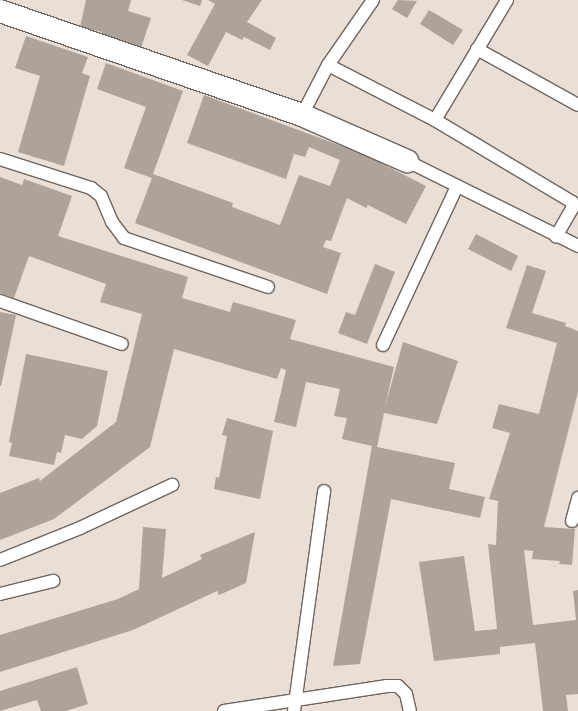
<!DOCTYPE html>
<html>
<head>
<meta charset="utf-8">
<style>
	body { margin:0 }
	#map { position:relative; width:578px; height:711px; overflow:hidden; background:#e9dfd7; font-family:"Titillium Web",sans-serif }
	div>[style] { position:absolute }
	.building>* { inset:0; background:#ada39b }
	.roads { filter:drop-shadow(1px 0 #6e655e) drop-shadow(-1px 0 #6e655e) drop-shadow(0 1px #6e655e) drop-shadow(0 -1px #6e655e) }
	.lane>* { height:12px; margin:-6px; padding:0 6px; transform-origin:6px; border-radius:6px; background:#fff }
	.street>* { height:22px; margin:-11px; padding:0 11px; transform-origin:11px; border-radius:11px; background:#fff }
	span { translate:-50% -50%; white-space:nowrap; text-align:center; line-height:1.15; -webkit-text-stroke:3px #e9dfd7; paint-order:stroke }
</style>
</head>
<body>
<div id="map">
	<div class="building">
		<div style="clip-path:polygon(86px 0,131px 0,128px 11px,151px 18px,141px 48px,101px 35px,102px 32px,80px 27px)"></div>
		<div style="clip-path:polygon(182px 0,202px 0,200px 6px)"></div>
		<div style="clip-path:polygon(208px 0,262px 0,247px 22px,276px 38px,270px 50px,244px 37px,242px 40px,226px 32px,208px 66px,187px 55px,215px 4px)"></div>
		<div style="clip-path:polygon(398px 0,417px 1px,407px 18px,392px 9px)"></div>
		<div style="clip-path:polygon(429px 10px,463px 30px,453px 45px,420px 24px)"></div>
		<div style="clip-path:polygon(26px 36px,88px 57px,82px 73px,90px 76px,64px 166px,18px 152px,40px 76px,15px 68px)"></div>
		<div style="clip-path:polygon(106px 63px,183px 91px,153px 174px,233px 203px,232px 207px,280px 225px,299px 175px,330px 186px,340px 160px,309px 147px,305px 157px,294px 154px,286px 179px,187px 143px,204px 95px,363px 154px,426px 186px,406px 224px,368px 205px,366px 208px,347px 198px,331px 241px,326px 240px,323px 247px,341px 253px,327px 294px,135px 223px,152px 178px,124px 168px,146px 107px,97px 89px)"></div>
		<div style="clip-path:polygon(0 177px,22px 185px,24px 179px,72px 196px,58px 236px,188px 277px,182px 298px,230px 312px,233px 302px,296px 320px,290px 339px,394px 367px,385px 407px,403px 342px,458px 361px,437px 424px,384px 413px,377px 447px,455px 463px,449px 489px,485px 497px,480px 518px,391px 499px,360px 664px,333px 666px,372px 446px,342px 439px,347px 418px,334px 416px,340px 389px,306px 382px,296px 427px,274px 422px,286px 370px,281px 368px,277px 379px,174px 349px,150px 447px,54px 519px,0 540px,0 493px,39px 478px,40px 481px,116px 422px,142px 314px,100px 302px,106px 284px,29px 256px,14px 298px,0 293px)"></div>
		<div style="clip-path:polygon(476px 234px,518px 256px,511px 271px,468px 249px)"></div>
		<div style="clip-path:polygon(375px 264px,395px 272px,367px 344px,338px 333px,346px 312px,355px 315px)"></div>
		<div style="clip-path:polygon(527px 265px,546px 271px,532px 313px,566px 323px,565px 326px,578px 331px,578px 392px,544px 527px,575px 529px,572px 565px,559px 564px,560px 561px,532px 559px,533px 551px,524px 550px,533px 625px,576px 620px,573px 591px,578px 590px,578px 694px,566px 695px,568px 711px,543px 711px,535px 643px,500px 647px,500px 654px,434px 661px,419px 562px,464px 556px,475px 631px,497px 629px,488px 544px,496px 545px,498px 501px,489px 499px,510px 433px,492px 428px,499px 404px,539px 414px,557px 343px,506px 328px)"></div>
		<div style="clip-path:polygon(0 312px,16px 315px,1px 386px,0 386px)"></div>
		<div style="clip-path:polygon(26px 354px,108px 371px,97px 426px,82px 439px,65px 435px,61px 453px,57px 452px,54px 465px,9px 456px,12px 443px,9px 442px)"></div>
		<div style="clip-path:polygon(227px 418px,273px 431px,260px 499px,214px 489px,216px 477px,219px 478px,227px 436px,222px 435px)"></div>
		<div style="clip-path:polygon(143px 527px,166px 529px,162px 578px,202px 559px,200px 555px,255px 532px,246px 583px,219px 595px,217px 591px,133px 630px,0 672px,0 635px,118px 599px,139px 589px)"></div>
		<div style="clip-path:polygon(77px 667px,88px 704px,66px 711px,41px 711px,37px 700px,0 711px,0 691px)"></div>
	</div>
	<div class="roads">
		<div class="lane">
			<div style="left:477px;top:49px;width:115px;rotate:29deg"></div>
			<div style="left:328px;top:65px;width:120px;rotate:27.2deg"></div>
			<div style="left:435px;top:120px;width:160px;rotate:30.9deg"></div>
			<div style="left:572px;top:202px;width:5px;rotate:79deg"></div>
			<div style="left:573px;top:207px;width:34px;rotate:120deg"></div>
			<div style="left:302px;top:115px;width:56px;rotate:-62.5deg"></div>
			<div style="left:328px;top:65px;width:79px;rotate:-55.3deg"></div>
			<div style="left:435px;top:120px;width:140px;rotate:-59deg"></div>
			<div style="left:0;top:159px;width:96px;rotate:17.7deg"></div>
			<div style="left:91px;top:188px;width:13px;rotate:39deg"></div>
			<div style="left:101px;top:196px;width:28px;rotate:67deg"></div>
			<div style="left:112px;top:222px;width:20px;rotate:53deg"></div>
			<div style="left:124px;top:238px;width:152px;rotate:18.8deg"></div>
			<div style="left:407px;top:161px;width:191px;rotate:26.4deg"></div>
			<div style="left:0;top:301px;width:129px;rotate:19.4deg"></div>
			<div style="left:383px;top:345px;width:175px;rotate:-65deg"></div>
			<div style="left:572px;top:521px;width:24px;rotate:-75deg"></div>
			<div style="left:0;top:560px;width:86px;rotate:-21.8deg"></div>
			<div style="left:80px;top:528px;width:102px;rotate:-25.1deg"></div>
			<div style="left:0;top:594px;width:55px;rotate:-13.8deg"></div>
			<div style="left:224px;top:711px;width:165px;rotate:-8.7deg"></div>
			<div style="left:387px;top:686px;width:11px"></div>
			<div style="left:398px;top:686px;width:11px;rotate:45deg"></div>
			<div style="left:406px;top:694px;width:17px;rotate:77deg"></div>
			<div style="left:294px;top:711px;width:222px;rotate:-82.2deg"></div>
		</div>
		<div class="street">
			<div style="left:0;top:11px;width:319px;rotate:19deg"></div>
			<div style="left:302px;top:115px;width:115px;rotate:23.7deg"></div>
		</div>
	</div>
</div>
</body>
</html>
